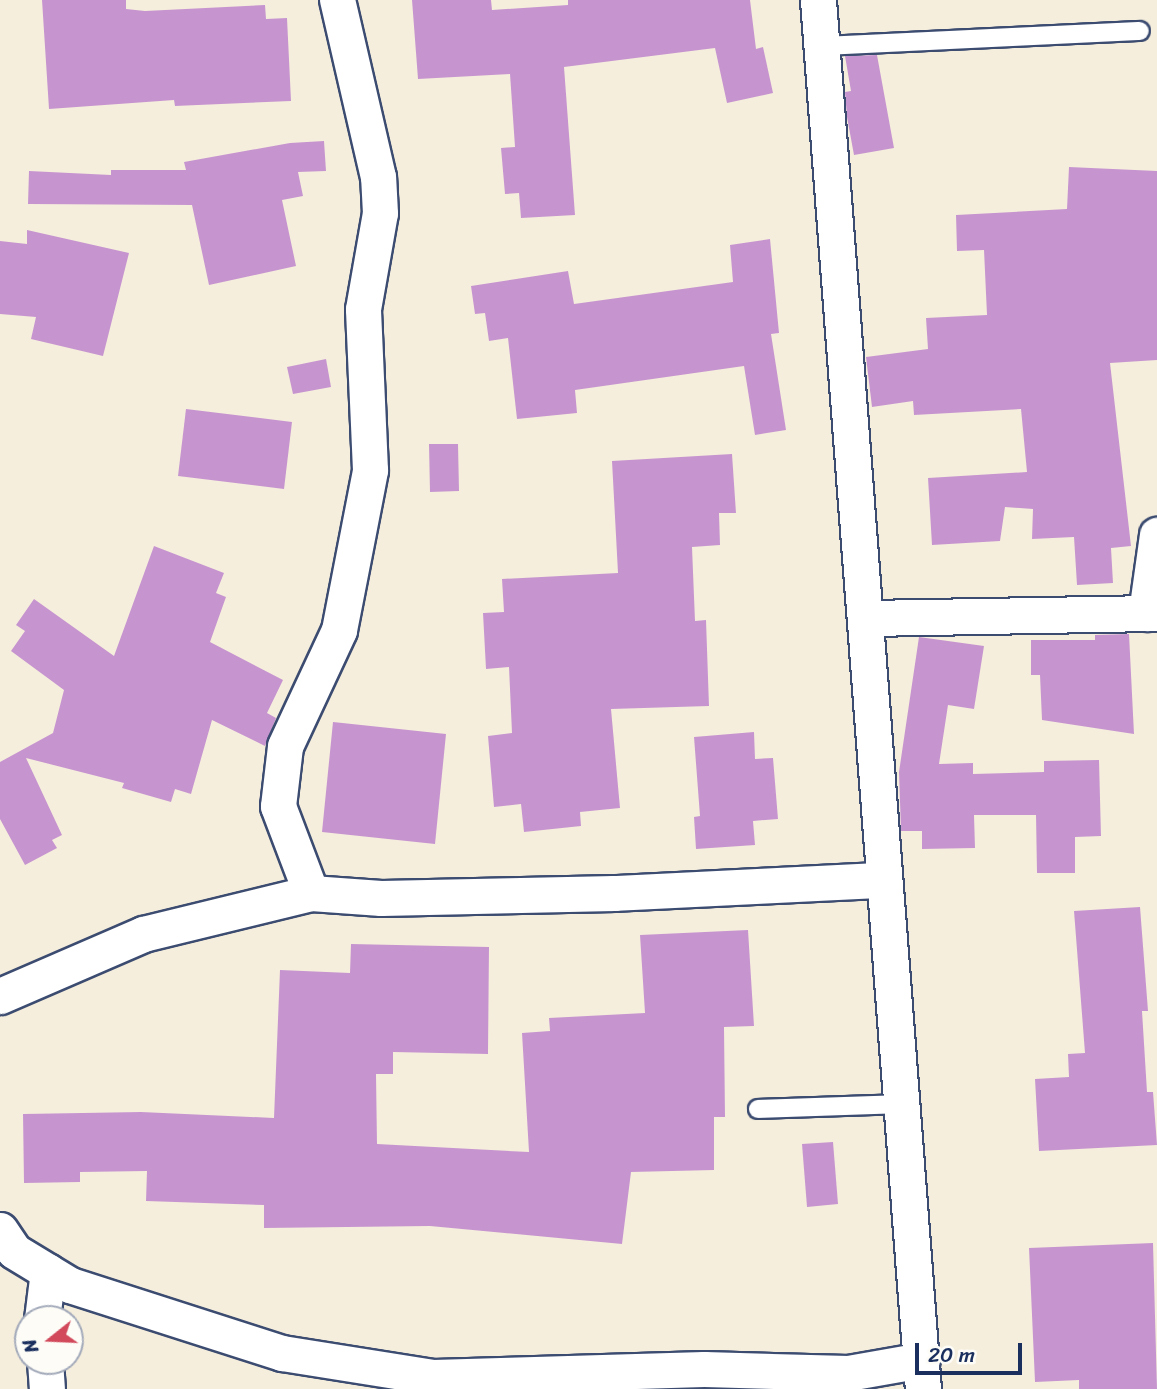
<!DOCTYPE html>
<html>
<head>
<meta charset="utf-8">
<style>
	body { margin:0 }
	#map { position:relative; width:1157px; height:1389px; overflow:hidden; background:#f6eedc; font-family:Sriracha,sans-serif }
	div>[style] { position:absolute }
	.building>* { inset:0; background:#c695d0 }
	.roads { filter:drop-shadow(2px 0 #3c4c71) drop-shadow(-2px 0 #3c4c71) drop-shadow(0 2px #3c4c71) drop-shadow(0 -2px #3c4c71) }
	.service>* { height:18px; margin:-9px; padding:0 9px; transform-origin:9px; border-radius:9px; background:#fff }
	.minor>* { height:35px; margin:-17.5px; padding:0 17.5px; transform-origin:17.5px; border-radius:17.5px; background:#fff }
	span { translate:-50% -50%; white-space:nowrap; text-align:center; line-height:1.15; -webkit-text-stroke:6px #fdfcf7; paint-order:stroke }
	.north { position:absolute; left:14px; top:1305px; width:70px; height:70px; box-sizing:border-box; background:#fdfcf7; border:2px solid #a3aaba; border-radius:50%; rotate:252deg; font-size:19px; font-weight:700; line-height:28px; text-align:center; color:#1b2f5e }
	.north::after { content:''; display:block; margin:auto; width:24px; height:32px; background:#d1495b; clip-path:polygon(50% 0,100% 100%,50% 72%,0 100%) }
	.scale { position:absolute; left:915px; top:1343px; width:107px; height:32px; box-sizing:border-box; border:4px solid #1b2f5e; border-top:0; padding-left:9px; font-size:21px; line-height:24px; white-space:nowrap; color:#1b2f5e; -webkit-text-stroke:5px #fdfcf7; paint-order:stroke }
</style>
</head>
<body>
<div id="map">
	<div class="building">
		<div style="clip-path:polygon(42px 0,126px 0,126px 9px,145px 11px,265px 5px,266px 19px,287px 18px,291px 101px,175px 106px,174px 100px,49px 109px)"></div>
		<div style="clip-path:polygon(412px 0,491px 0,492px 10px,568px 5px,568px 0,750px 0,756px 49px,763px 47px,773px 93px,727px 103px,715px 48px,564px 67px,575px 215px,521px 218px,519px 193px,505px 194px,501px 148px,515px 147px,510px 74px,418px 79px)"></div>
		<div style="clip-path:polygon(877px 55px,894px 148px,854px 155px,847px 117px,845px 92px,851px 91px,845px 56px)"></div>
		<div style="clip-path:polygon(324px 141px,326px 171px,298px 172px,303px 196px,282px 200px,296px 266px,209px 285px,192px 205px,28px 204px,29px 171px,111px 175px,111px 170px,186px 170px,184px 162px,290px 143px)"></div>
		<div style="clip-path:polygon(1069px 167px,1157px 171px,1157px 360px,1110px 363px,1131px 546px,1111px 548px,1113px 583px,1077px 585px,1074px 537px,1032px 539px,1033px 509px,1005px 507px,1000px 541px,932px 545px,928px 478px,1027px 472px,1021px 409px,914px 415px,913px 401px,872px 407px,866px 357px,928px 349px,926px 318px,987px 315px,984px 250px,957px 251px,956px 215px,1067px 209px)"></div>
		<div style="clip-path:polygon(27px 230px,129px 253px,103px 356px,31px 339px,36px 317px,0 314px,0 241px,27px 244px)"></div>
		<div style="clip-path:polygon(770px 239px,779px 333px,771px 334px,786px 430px,755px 435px,744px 366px,575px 390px,577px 413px,517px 419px,508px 338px,489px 341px,485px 313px,475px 314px,471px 286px,568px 271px,574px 304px,733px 282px,730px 245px)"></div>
		<div style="clip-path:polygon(326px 359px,331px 387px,293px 394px,287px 367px)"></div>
		<div style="clip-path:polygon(186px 409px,292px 422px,284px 489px,178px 476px)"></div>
		<div style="clip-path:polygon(429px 444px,458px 444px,459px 491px,430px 492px)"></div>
		<div style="clip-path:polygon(732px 454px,736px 513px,719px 513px,720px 545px,692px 547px,695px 621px,706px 620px,709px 706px,611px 709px,620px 808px,580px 812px,581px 826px,524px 832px,521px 804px,494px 807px,488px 736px,512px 733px,509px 667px,486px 669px,483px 613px,504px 612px,502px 579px,618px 573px,612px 461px)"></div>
		<div style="clip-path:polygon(154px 546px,224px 573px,216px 593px,226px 597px,210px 642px,283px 680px,267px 713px,276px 718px,265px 746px,212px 720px,191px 794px,175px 789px,171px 802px,122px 788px,124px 783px,26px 758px,62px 835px,52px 840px,57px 848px,25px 865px,0 819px,0 762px,53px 733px,64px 690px,11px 651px,25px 631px,16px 625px,34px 599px,114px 656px)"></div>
		<div style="clip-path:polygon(1129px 634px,1134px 734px,1042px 720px,1040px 675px,1031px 675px,1031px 640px,1095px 640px,1095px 635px)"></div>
		<div style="clip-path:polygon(919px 637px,984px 646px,974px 709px,948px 705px,939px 764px,973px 763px,973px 774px,1044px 772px,1044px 761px,1099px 760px,1101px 836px,1075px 837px,1075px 873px,1037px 873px,1036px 815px,974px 815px,975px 848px,922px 849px,922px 831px,901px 831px,899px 772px)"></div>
		<div style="clip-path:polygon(333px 722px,446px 734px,435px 844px,322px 832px)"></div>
		<div style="clip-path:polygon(754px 732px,755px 759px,773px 758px,778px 819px,753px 821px,755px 845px,696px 849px,694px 817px,700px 816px,694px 737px)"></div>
		<div style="clip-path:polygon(1140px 907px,1148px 1011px,1142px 1011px,1147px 1092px,1153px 1092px,1157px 1145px,1039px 1151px,1035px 1079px,1069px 1077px,1068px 1054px,1085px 1053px,1074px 911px)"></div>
		<div style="clip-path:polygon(748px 930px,754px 1026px,724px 1027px,725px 1117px,714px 1117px,714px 1170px,631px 1172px,622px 1244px,430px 1226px,264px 1228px,264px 1205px,146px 1201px,147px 1171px,80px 1172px,80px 1182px,24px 1183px,23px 1114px,141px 1112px,274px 1118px,280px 970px,350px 973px,351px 944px,489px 947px,488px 1054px,393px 1052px,393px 1074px,376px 1074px,377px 1144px,529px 1152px,522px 1033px,550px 1031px,549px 1018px,645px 1013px,640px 935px)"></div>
		<div style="clip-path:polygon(833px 1142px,838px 1204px,807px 1207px,802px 1144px)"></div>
		<div style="clip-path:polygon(1153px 1243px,1157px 1389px,1079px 1389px,1079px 1380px,1035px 1382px,1029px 1248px)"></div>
	</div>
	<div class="roads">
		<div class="service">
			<div style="left:822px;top:46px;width:318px;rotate:-2.7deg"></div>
			<div style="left:758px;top:1109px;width:144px;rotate:-2deg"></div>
		</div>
		<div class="minor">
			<div style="left:818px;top:0;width:1393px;rotate:85.68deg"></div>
			<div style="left:1146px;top:613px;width:79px;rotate:-82deg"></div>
			<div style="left:867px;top:618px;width:290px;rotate:-1deg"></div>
			<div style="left:311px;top:893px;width:93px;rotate:-110.8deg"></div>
			<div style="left:278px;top:806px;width:60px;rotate:-83.3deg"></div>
			<div style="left:285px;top:746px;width:128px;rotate:-65deg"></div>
			<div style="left:339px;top:630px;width:163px;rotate:-79deg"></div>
			<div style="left:370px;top:470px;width:161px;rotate:-92.5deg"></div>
			<div style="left:363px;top:309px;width:97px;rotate:-80deg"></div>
			<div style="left:380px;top:213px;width:36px;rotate:-93deg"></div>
			<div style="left:378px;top:177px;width:182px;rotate:-103deg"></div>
			<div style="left:0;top:996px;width:156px;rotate:-23.4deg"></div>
			<div style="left:143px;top:934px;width:173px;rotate:-13.7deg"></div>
			<div style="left:311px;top:893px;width:70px;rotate:4.1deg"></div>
			<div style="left:381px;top:898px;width:233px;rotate:-1.2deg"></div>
			<div style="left:614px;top:893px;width:267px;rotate:-2.8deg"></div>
			<div style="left:0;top:1230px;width:25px;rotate:56deg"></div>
			<div style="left:14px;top:1251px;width:66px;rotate:31.3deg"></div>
			<div style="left:70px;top:1285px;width:223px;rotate:17.8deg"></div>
			<div style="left:282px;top:1353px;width:153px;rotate:9deg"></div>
			<div style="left:433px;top:1377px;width:271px;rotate:-1.7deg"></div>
			<div style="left:704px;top:1369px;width:144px;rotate:1.6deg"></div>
			<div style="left:848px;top:1373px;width:75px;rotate:-10deg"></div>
			<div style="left:42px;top:1319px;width:48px;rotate:-82.9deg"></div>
			<div style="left:45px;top:1361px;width:28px;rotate:86deg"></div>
		</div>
	</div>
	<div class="north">N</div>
	<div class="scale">20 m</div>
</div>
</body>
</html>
